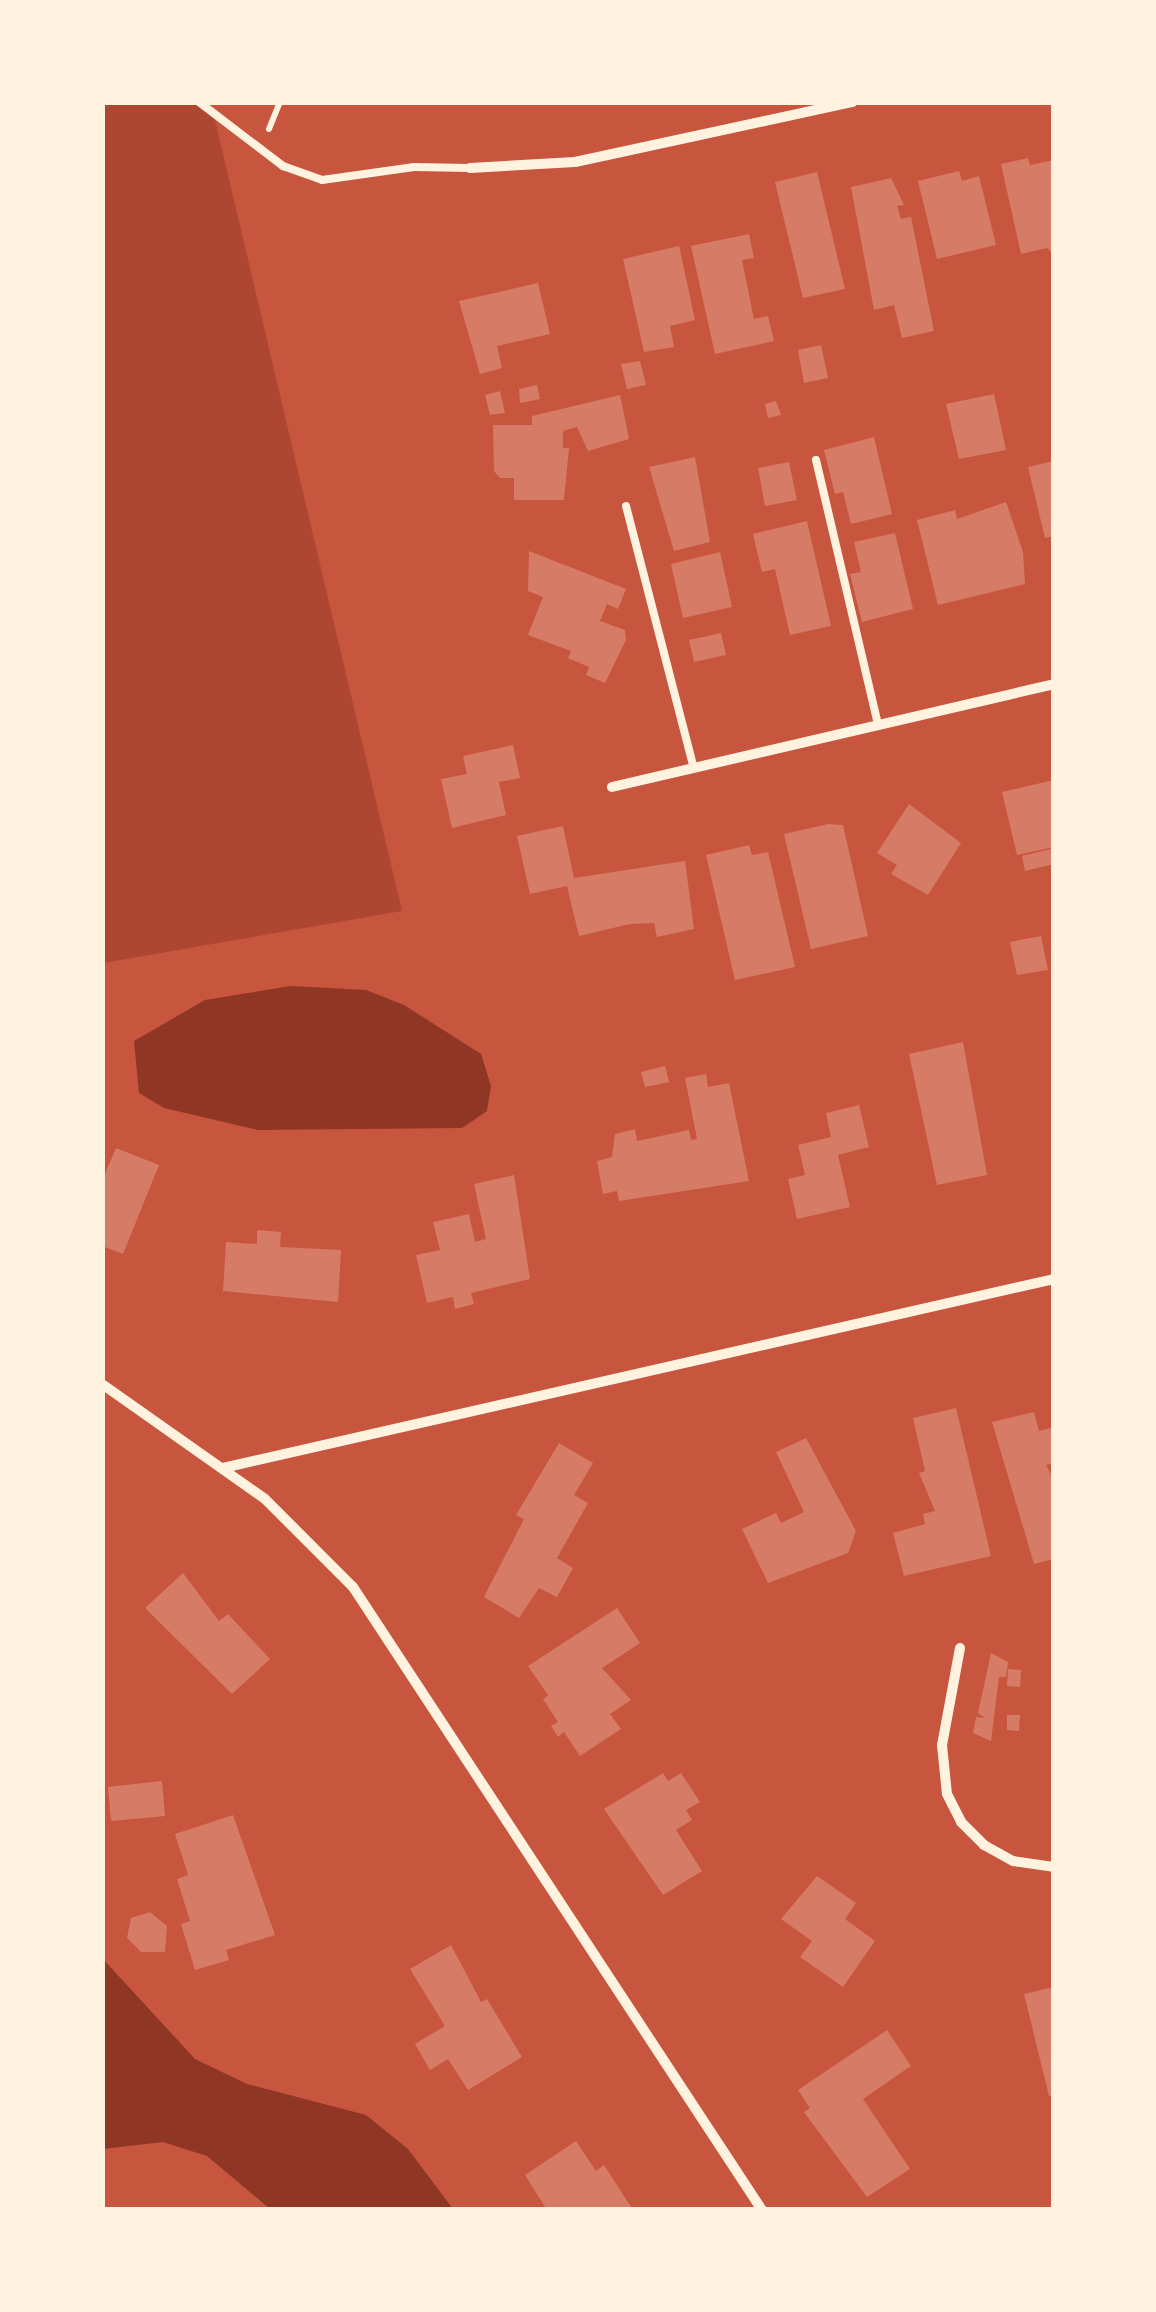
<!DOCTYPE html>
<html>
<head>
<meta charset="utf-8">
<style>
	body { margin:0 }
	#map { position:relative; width:1156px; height:2312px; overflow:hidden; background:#c8553d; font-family:"Exo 2",sans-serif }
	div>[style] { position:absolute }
	.green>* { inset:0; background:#ae4732 }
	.water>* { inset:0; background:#8f3625 }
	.building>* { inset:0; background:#d67c66 }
	.path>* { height:6px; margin:-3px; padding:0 3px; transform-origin:3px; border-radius:3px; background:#fff3e0 }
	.service>* { height:8px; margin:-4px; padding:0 4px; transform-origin:4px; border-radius:4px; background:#fff3e0 }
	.minor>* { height:10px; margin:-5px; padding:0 5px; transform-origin:5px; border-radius:5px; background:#fff3e0 }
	span { translate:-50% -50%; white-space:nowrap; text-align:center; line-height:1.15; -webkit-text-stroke:9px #fff3e0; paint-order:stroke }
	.frame { position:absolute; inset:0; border:105px solid #fff3e0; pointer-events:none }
</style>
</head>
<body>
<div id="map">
	<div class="green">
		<div style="clip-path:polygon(103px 103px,211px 103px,402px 911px,103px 963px)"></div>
	</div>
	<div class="water">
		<div style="clip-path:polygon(291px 986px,366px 990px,404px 1005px,481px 1054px,491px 1086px,487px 1111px,462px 1128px,258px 1130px,164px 1108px,139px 1093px,134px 1041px,205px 1000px)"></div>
		<div style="clip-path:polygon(102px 1958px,195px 2059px,247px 2084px,366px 2115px,408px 2149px,453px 2209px,270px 2209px,207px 2156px,163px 2142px,103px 2149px)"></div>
	</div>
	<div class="building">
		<div style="clip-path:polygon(1028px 158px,1030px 165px,1054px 160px,1054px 255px,1047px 248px,1021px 254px,1001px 164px)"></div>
		<div style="clip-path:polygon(959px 171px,962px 181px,979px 176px,996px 245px,937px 259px,918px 181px)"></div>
		<div style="clip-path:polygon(817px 172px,845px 289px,803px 298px,775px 182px)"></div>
		<div style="clip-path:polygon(891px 178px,904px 205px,897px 206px,901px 219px,911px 217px,934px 331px,902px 338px,894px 305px,874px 310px,851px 187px)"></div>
		<div style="clip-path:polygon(749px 234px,754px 258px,742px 260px,754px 319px,768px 316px,774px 341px,715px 354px,691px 246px)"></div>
		<div style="clip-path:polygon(679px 246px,695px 320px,670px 326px,674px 347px,644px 352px,623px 259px)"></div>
		<div style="clip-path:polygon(538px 283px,550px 334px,497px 346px,502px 368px,480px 374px,459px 301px)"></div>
		<div style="clip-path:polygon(821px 345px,828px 378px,804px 383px,798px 350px)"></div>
		<div style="clip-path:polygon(640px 361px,646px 385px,627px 389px,621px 364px)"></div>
		<div style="clip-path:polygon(537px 385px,540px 399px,520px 403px,519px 389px)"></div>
		<div style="clip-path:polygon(500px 391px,505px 413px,490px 415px,485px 395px)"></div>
		<div style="clip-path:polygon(994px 394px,1006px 450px,959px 459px,946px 404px)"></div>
		<div style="clip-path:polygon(620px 395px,629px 439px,588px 451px,577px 427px,563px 431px,563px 448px,569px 448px,564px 500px,514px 500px,514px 478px,500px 478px,494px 471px,493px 425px,532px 425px,532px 416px)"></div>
		<div style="clip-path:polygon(776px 401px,781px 415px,768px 418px,765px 404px)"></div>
		<div style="clip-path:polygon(874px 437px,892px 514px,851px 524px,843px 492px,835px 494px,824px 450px)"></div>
		<div style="clip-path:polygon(695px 457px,710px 542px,674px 551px,649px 467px)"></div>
		<div style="clip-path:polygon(1054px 461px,1054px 536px,1045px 538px,1028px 467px)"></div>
		<div style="clip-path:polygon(789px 462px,797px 500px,765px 506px,758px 468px)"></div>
		<div style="clip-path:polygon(1006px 502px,1023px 552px,1025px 584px,938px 605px,917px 520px,955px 510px,957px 519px)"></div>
		<div style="clip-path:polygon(807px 521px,831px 626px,790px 635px,775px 569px,762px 572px,753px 534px)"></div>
		<div style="clip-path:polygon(895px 533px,913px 609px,862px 622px,850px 574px,861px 572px,854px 542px)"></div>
		<div style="clip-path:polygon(529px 551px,626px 589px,618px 609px,607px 604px,600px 621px,625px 630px,626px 640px,605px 683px,586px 675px,589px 667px,568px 658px,571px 651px,528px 635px,543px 597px,528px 591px)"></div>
		<div style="clip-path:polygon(720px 552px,732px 607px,683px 618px,671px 564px)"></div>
		<div style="clip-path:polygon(721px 633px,726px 655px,694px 662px,689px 640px)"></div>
		<div style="clip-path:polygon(513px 745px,520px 778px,499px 782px,506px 815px,452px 828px,441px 779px,467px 774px,463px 756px)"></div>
		<div style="clip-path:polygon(1054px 780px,1054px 847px,1017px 855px,1002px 792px)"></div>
		<div style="clip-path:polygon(909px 804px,961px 843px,928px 895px,891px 874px,897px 865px,877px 853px)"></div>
		<div style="clip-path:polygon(828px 824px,843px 825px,868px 936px,811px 949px,784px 834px)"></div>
		<div style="clip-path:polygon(563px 826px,574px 878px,685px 861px,694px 929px,657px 937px,654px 923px,630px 924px,579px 936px,567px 886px,530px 894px,517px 836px)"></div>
		<div style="clip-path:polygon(749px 845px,752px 855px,768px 852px,795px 967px,735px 980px,706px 855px)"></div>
		<div style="clip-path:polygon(1054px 848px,1054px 864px,1025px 871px,1022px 856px)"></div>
		<div style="clip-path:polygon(1041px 936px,1048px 970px,1017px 975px,1010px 942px)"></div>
		<div style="clip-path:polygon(963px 1042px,987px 1175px,937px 1185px,909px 1054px)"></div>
		<div style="clip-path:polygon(665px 1066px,669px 1082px,645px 1087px,641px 1072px)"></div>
		<div style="clip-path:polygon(706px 1074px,708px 1087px,729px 1083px,749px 1181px,619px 1201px,617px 1191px,603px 1194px,597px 1161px,612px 1157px,615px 1134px,635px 1129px,637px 1141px,689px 1130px,691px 1140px,697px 1139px,685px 1078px)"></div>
		<div style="clip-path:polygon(859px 1105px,869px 1147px,838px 1155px,850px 1207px,797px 1219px,788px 1179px,805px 1175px,798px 1145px,831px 1137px,826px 1113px)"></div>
		<div style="clip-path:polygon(116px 1148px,159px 1165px,123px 1254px,102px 1246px,102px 1181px)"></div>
		<div style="clip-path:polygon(514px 1175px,530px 1279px,471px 1293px,474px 1304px,455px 1309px,453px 1297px,427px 1303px,416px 1255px,440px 1250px,433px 1222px,469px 1214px,475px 1242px,486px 1239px,474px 1184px)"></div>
		<div style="clip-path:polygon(257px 1230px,281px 1232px,280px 1247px,341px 1250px,338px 1302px,223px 1291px,226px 1242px,257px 1244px)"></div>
		<div style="clip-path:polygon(956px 1408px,991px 1556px,904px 1576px,893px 1533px,925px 1524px,923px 1514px,935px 1511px,919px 1473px,925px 1471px,913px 1418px)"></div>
		<div style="clip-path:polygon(1034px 1412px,1039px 1431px,1054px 1427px,1054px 1463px,1046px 1465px,1054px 1480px,1054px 1559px,1034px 1564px,992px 1422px)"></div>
		<div style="clip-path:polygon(806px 1438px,856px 1531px,848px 1553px,768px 1583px,742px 1529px,776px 1513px,781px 1523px,804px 1512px,776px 1452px)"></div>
		<div style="clip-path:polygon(559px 1443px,593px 1463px,574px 1495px,588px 1503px,557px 1558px,573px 1568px,557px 1597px,539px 1588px,519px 1618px,484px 1597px,524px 1519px,516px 1515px)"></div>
		<div style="clip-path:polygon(183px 1573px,219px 1621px,228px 1614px,270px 1659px,232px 1694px,145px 1608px)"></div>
		<div style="clip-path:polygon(617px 1608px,640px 1643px,602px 1668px,631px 1700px,610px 1714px,621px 1729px,580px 1756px,564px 1732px,558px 1737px,551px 1726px,558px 1722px,543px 1699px,548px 1695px,528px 1666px)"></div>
		<div style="clip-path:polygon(991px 1653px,1008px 1662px,1006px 1677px,999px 1677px,991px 1741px,973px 1733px,976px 1717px,985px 1718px,978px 1713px)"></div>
		<div style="clip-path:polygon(1008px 1669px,1021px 1670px,1020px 1687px,1007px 1686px)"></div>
		<div style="clip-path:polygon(1007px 1715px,1020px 1715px,1019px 1731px,1007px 1730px)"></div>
		<div style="clip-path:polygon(663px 1773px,668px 1781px,681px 1773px,700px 1802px,686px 1810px,692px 1820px,676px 1830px,702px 1871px,663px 1895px,604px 1809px)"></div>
		<div style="clip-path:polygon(162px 1781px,165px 1816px,111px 1821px,108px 1787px)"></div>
		<div style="clip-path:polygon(233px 1815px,275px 1935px,226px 1950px,229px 1960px,195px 1970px,181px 1924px,190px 1921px,177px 1879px,188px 1875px,175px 1834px)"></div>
		<div style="clip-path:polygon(817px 1876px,856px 1903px,845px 1919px,875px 1941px,843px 1987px,800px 1957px,812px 1941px,781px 1919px)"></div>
		<div style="clip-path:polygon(150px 1912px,167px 1926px,165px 1952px,141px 1952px,127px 1938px,131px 1918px)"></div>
		<div style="clip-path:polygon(451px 1945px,481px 2002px,487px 1999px,522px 2057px,468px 2090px,448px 2059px,430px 2070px,415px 2044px,445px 2026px,410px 1969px)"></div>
		<div style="clip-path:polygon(1054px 1987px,1054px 2095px,1049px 2096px,1024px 1994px)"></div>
		<div style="clip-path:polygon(887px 2030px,911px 2066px,863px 2099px,910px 2169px,867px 2197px,804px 2112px,810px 2108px,798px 2090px)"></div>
		<div style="clip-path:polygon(576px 2141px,596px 2171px,604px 2165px,633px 2210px,547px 2210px,525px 2175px)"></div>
	</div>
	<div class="path">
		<div style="left:269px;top:129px;width:29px;rotate:-68deg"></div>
	</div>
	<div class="service">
		<div style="left:199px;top:102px;width:106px;rotate:37.3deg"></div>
		<div style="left:283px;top:166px;width:41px;rotate:19.7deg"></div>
		<div style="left:322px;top:180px;width:93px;rotate:-8deg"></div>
		<div style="left:414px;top:167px;width:56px;rotate:1deg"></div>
		<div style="left:816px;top:460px;width:271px;rotate:76.8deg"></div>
		<div style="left:626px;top:506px;width:271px;rotate:75.5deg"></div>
	</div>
	<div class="minor">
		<div style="left:470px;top:168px;width:105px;rotate:-3.3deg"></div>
		<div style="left:575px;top:162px;width:284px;rotate:-12.2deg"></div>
		<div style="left:612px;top:787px;width:454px;rotate:-13.1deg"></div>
		<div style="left:102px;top:1384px;width:199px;rotate:35.2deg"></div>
		<div style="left:265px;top:1499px;width:124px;rotate:45deg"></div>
		<div style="left:353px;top:1587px;width:745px;rotate:56.72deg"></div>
		<div style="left:223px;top:1468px;width:852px;rotate:-12.81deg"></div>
		<div style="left:960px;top:1648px;width:99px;rotate:100.5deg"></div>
		<div style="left:942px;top:1745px;width:49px;rotate:84.2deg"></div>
		<div style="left:947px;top:1794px;width:31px;rotate:63deg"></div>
		<div style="left:961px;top:1822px;width:33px;rotate:45deg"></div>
		<div style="left:984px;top:1845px;width:33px;rotate:29deg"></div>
		<div style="left:1013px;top:1861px;width:41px;rotate:8.3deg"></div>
	</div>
	<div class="frame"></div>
</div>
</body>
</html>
